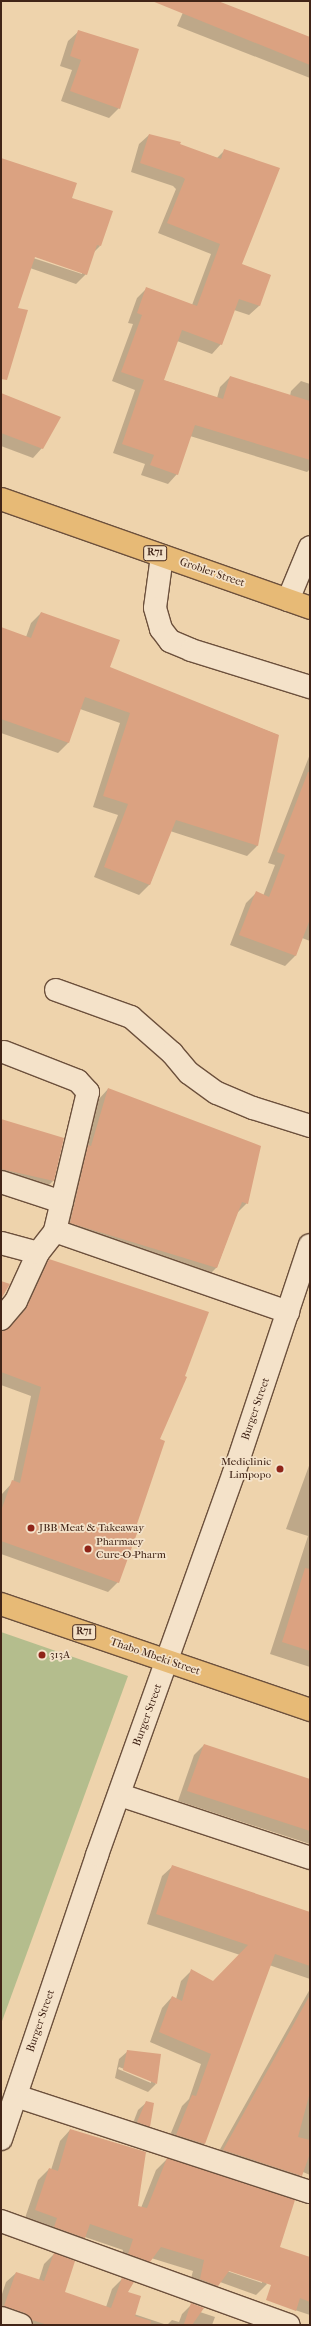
<!DOCTYPE html>
<html>
<head>
<meta charset="utf-8">
<style>
	body { margin:0 }
	#map { position:relative; width:311px; height:2326px; overflow:hidden; background:#eed3ac; font-family:"IM FELL French Canon",serif }
	div>[style] { position:absolute }
	.green>* { inset:0; background:#b4bd8d }
	.shadow>* { inset:0; background:#0003 }
	.building>* { inset:0; background:#dba281 }
	.roads { filter:drop-shadow(1px 0 #6c503c) drop-shadow(-1px 0 #6c503c) drop-shadow(0 1px #6c503c) drop-shadow(0 -1px #6c503c) }
	.minor>* { height:22px; margin:-11px; padding:0 11px; transform-origin:11px; border-radius:11px; background:#f4e2c9 }
	.major>* { height:22px; margin:-11px; padding:0 11px; transform-origin:11px; border-radius:11px; background:#e7ba76 }
	.dots>* { width:11px; height:11px; translate:-50% -50%; box-sizing:border-box; border:2px solid #f4e2c9; border-radius:50% }
	span { translate:-50% -50%; white-space:nowrap; text-align:center; line-height:1.15; -webkit-text-stroke:3.5px #f4e2c9; paint-order:stroke }
	.shield-label span { padding:1px 3px; background:#f4e2c9; border:1px solid; border-radius:3px; -webkit-text-stroke-width:0 }
	.shield-label { font-size:10px; color:#412417; font-weight:700 }
	.street-label { font-size:11px; color:#412417 }
	.poi-label { font-size:11px; color:#412417 }
	.right { translate:-100% -50%; text-align:right }
	.left { translate:0 -50%; text-align:left }
	.frame { position:absolute; inset:0; border:2px solid #412417; pointer-events:none }
</style>
</head>
<body>
<div id="map">
	<div class="green">
		<div style="clip-path:polygon(1px 1632px,128px 1676px,1px 2024px)"></div>
	</div>
	<div class="shadow">
		<div style="clip-path:polygon(188px 1px,216px 1px,310px 38px,310px 78px,177px 26px)"></div>
		<div style="clip-path:polygon(79px 31px,119px 108px,109px 118px,61px 101px,72px 70px,60px 66px,68px 41px)"></div>
		<div style="clip-path:polygon(149px 135px,217px 158px,225px 150px,241px 265px,270px 275px,259px 306px,249px 315px,234px 310px,221px 344px,212px 354px,177px 341px,163px 380px,217px 398px,220px 387px,230px 377px,290px 396px,291px 391px,301px 381px,310px 384px,310px 469px,307px 472px,190px 436px,177px 474px,168px 484px,141px 475px,145px 464px,113px 453px,135px 390px,112px 381px,133px 324px,128px 323px,137px 298px,147px 288px,192px 305px,211px 254px,158px 233px,176px 189px,173px 186px,131px 172px,139px 144px)"></div>
		<div style="clip-path:polygon(evenodd,1px 159px,71px 198px,100px 246px,93px 253px,86px 274px,76px 284px,30px 268px,1px 356px,1px 159px,31px 255px,82px 272px,82px 274px,30px 257px,31px 255px)"></div>
		<div style="clip-path:polygon(1px 394px,42px 448px,33px 458px,1px 446px)"></div>
		<div style="clip-path:polygon(41px 613px,109px 668px,278px 735px,257px 846px,247px 856px,170px 831px,150px 884px,139px 895px,94px 877px,118px 815px,93px 807px,120px 723px,80px 709px,68px 743px,58px 753px,1px 733px,1px 628px,26px 637px,31px 623px)"></div>
		<div style="clip-path:polygon(310px 754px,310px 941px,302px 938px,295px 956px,285px 966px,230px 945px,246px 903px,256px 893px,263px 896px,275px 865px,268px 863px)"></div>
		<div style="clip-path:polygon(108px 1089px,247px 1203px,237px 1213px,217px 1267px,206px 1278px,60px 1233px,98px 1100px)"></div>
		<div style="clip-path:polygon(1px 1120px,53px 1181px,43px 1191px,1px 1181px)"></div>
		<div style="clip-path:polygon(50px 1260px,159px 1440px,118px 1582px,108px 1592px,1px 1554px,1px 1495px,13px 1482px,31px 1396px,1px 1385px,1px 1332px,7px 1331px,16px 1320px,40px 1270px)"></div>
		<div style="clip-path:polygon(310px 1463px,310px 1667px,270px 1654px,308px 1536px,286px 1529px)"></div>
		<div style="clip-path:polygon(204px 1745px,310px 1780px,310px 1844px,178px 1801px,194px 1755px)"></div>
		<div style="clip-path:polygon(173px 1866px,310px 1913px,310px 1979px,269px 1965px,204px 2144px,194px 2154px,166px 2145px,182px 2106px,189px 2099px,201px 2064px,150px 2042px,162px 2008px,172px 1997px,176px 1999px,181px 1981px,191px 1971px,213px 1982px,240px 1955px,147px 1924px,162px 1876px)"></div>
		<div style="clip-path:polygon(310px 1989px,310px 2175px,303px 2172px,292px 2186px,214px 2160px)"></div>
		<div style="clip-path:polygon(evenodd,128px 2051px,156px 2084px,148px 2092px,115px 2078px,119px 2059px,128px 2051px,119px 2067px,151px 2080px,151px 2083px,118px 2069px,119px 2067px)"></div>
		<div style="clip-path:polygon(147px 2102px,149px 2126px,141px 2134px,130px 2131px,138px 2110px)"></div>
		<div style="clip-path:polygon(evenodd,70px 2130px,137px 2207px,141px 2208px,156px 2170px,167px 2159px,267px 2284px,256px 2295px,220px 2282px,207px 2297px,188px 2289px,193px 2271px,151px 2258px,138px 2272px,118px 2265px,123px 2250px,85px 2237px,74px 2249px,24px 2221px,38px 2180px,49px 2169px,51px 2170px,60px 2141px,70px 2130px,224px 2268px,262px 2281px,262px 2283px,224px 2270px,224px 2268px)"></div>
		<div style="clip-path:polygon(54px 2254px,64px 2293px,106px 2307px,112px 2289px,122px 2279px,134px 2314px,167px 2325px,172px 2320px,179px 2322px,182px 2314px,192px 2304px,200px 2312px,215px 2317px,212px 2325px,18px 2325px,1px 2318px,1px 2297px,6px 2282px,16px 2273px,39px 2280px,44px 2264px)"></div>
		<div style="clip-path:polygon(310px 2266px,310px 2315px,295px 2310px)"></div>
	</div>
	<div class="building">
		<div style="clip-path:polygon(152px 1px,218px 1px,310px 37px,310px 65px)"></div>
		<div style="clip-path:polygon(78px 30px,139px 49px,120px 109px,70px 91px,81px 60px,70px 56px)"></div>
		<div style="clip-path:polygon(149px 134px,181px 142px,180px 144px,221px 159px,224px 149px,280px 168px,242px 264px,271px 275px,260px 306px,239px 299px,222px 345px,182px 330px,164px 380px,223px 399px,230px 376px,310px 401px,310px 460px,195px 425px,178px 475px,150px 465px,154px 455px,122px 444px,144px 380px,121px 372px,142px 315px,137px 313px,146px 287px,197px 306px,220px 244px,167px 223px,185px 179px,182px 177px,140px 163px)"></div>
		<div style="clip-path:polygon(1px 158px,77px 183px,72px 198px,113px 211px,101px 246px,97px 245px,87px 275px,35px 257px,18px 308px,28px 310px,7px 380px,1px 379px)"></div>
		<div style="clip-path:polygon(1px 393px,61px 417px,43px 449px,1px 433px)"></div>
		<div style="clip-path:polygon(41px 612px,120px 640px,110px 667px,279px 735px,258px 846px,176px 820px,150px 885px,104px 867px,128px 804px,103px 796px,130px 713px,85px 697px,69px 743px,1px 719px,1px 627px,31px 638px)"></div>
		<div style="clip-path:polygon(308px 772px,310px 772px,310px 919px,296px 956px,239px 935px,256px 891px,269px 897px,285px 855px,277px 852px)"></div>
		<div style="clip-path:polygon(108px 1088px,261px 1146px,248px 1204px,242px 1202px,217px 1268px,70px 1223px,88px 1145px,91px 1146px)"></div>
		<div style="clip-path:polygon(1px 1119px,64px 1138px,54px 1181px,1px 1169px)"></div>
		<div style="clip-path:polygon(49px 1259px,209px 1312px,185px 1376px,187px 1377px,160px 1439px,165px 1441px,137px 1524px,140px 1525px,119px 1583px,1px 1541px,1px 1511px,12px 1480px,20px 1483px,41px 1387px,1px 1372px,1px 1331px,10px 1327px,26px 1309px)"></div>
		<div style="clip-path:polygon(1px 1281px,10px 1284px,1px 1299px)"></div>
		<div style="clip-path:polygon(305px 1568px,310px 1569px,310px 1651px,282px 1642px)"></div>
		<div style="clip-path:polygon(204px 1744px,310px 1779px,310px 1831px,187px 1791px)"></div>
		<div style="clip-path:polygon(172px 1865px,310px 1912px,310px 1966px,275px 1954px,205px 2144px,176px 2135px,192px 2095px,196px 2096px,211px 2054px,159px 2032px,172px 1996px,182px 2001px,191px 1969px,213px 1981px,248px 1945px,156px 1914px)"></div>
		<div style="clip-path:polygon(310px 1995px,310px 2092px,298px 2137px,310px 2140px,310px 2153px,302px 2176px,223px 2150px)"></div>
		<div style="clip-path:polygon(127px 2050px,161px 2054px,157px 2084px,123px 2070px)"></div>
		<div style="clip-path:polygon(146px 2101px,154px 2103px,150px 2127px,137px 2122px)"></div>
		<div style="clip-path:polygon(70px 2129px,146px 2152px,138px 2206px,147px 2208px,167px 2158px,295px 2200px,280px 2247px,310px 2257px,310px 2302px,300px 2298px,296px 2311px,266px 2300px,271px 2285px,229px 2271px,218px 2286px,200px 2279px,204px 2260px,161px 2247px,150px 2262px,128px 2254px,133px 2239px,90px 2224px,85px 2238px,54px 2227px,57px 2218px,35px 2210px,49px 2168px,58px 2171px)"></div>
		<div style="clip-path:polygon(54px 2253px,75px 2261px,65px 2292px,111px 2308px,122px 2278px,134px 2282px,128px 2292px,141px 2296px,135px 2316px,151px 2321px,150px 2325px,48px 2325px,32px 2320px,25px 2313px,4px 2306px,16px 2272px,44px 2281px)"></div>
		<div style="clip-path:polygon(191px 2303px,204px 2308px,192px 2325px,186px 2325px,184px 2324px)"></div>
	</div>
	<div class="roads">
		<div class="minor">
			<div style="left:162px;top:556px;width:52px;rotate:97.7deg"></div>
			<div style="left:155px;top:608px;width:22px;rotate:74deg"></div>
			<div style="left:161px;top:629px;width:15px;rotate:53deg"></div>
			<div style="left:170px;top:641px;width:23px;rotate:23deg"></div>
			<div style="left:191px;top:650px;width:125px;rotate:17.3deg"></div>
			<div style="left:288px;top:600px;width:57px;rotate:-67.5deg"></div>
			<div style="left:56px;top:990px;width:80px;rotate:19.8deg"></div>
			<div style="left:131px;top:1017px;width:55px;rotate:41.3deg"></div>
			<div style="left:172px;top:1053px;width:26px;rotate:50deg"></div>
			<div style="left:189px;top:1073px;width:34px;rotate:36deg"></div>
			<div style="left:217px;top:1093px;width:39px;rotate:23deg"></div>
			<div style="left:253px;top:1108px;width:60px;rotate:17.5deg"></div>
			<div style="left:4px;top:1052px;width:79px;rotate:21.4deg"></div>
			<div style="left:78px;top:1081px;width:15px;rotate:48deg"></div>
			<div style="left:88px;top:1092px;width:143px;rotate:103.4deg"></div>
			<div style="left:55px;top:1231px;width:247px;rotate:19.2deg"></div>
			<div style="left:1px;top:1182px;width:64px;rotate:18.2deg"></div>
			<div style="left:1px;top:1243px;width:38px;rotate:15deg"></div>
			<div style="left:1px;top:1319px;width:23px;rotate:-50deg"></div>
			<div style="left:16px;top:1301px;width:53px;rotate:-65.4deg"></div>
			<div style="left:38px;top:1253px;width:28px;rotate:-52deg"></div>
			<div style="left:120px;top:1795px;width:200px;rotate:18.3deg"></div>
			<div style="left:16px;top:2096px;width:309px;rotate:18.1deg"></div>
			<div style="left:1px;top:2139px;width:300px;rotate:-71.3deg"></div>
			<div style="left:97px;top:1855px;width:406px;rotate:-70.3deg"></div>
			<div style="left:234px;top:1473px;width:240px;rotate:-71.6deg"></div>
			<div style="left:1px;top:2221px;width:306px;rotate:19.9deg"></div>
			<div style="left:1px;top:2318px;width:21px;rotate:19deg"></div>
		</div>
		<div class="major">
			<div style="left:1px;top:499px;width:328px;rotate:19.4deg"></div>
			<div style="left:1px;top:1604px;width:327px;rotate:18.9deg"></div>
		</div>
	</div>
	<div class="dots">
		<div style="left:280px;top:1469px;background:#8f2418"></div>
		<div style="left:31px;top:1528px;background:#8f2418"></div>
		<div style="left:88px;top:1549px;background:#8f2418"></div>
		<div style="left:42px;top:1655px;background:#8f2418"></div>
	</div>
	<div class="shield-label">
		<span style="left:155px;top:553px">R71</span>
		<span style="left:84px;top:1632px">R71</span>
	</div>
	<div class="street-label">
		<span style="left:212px;top:573px;rotate:19deg">Grobler Street</span>
		<span style="left:256px;top:1409px;rotate:-71deg">Burger Street</span>
		<span style="left:155px;top:1657px;rotate:19deg">Thabo Mbeki Street</span>
		<span style="left:148px;top:1715px;rotate:-70deg">Burger Street</span>
		<span style="left:41px;top:2021px;rotate:-71deg">Burger Street</span>
	</div>
	<div class="poi-label">
		<span class="right" style="left:271px;top:1469px">Mediclinic<br>Limpopo</span>
		<span class="left" style="left:39px;top:1528px">JBB Meat &amp; Takeaway</span>
		<span class="left" style="left:96px;top:1549px">Pharmacy<br>Cure-O-Pharm</span>
		<span class="left" style="left:50px;top:1655px">313A</span>
	</div>
	<div class="frame"></div>
</div>
</body>
</html>
